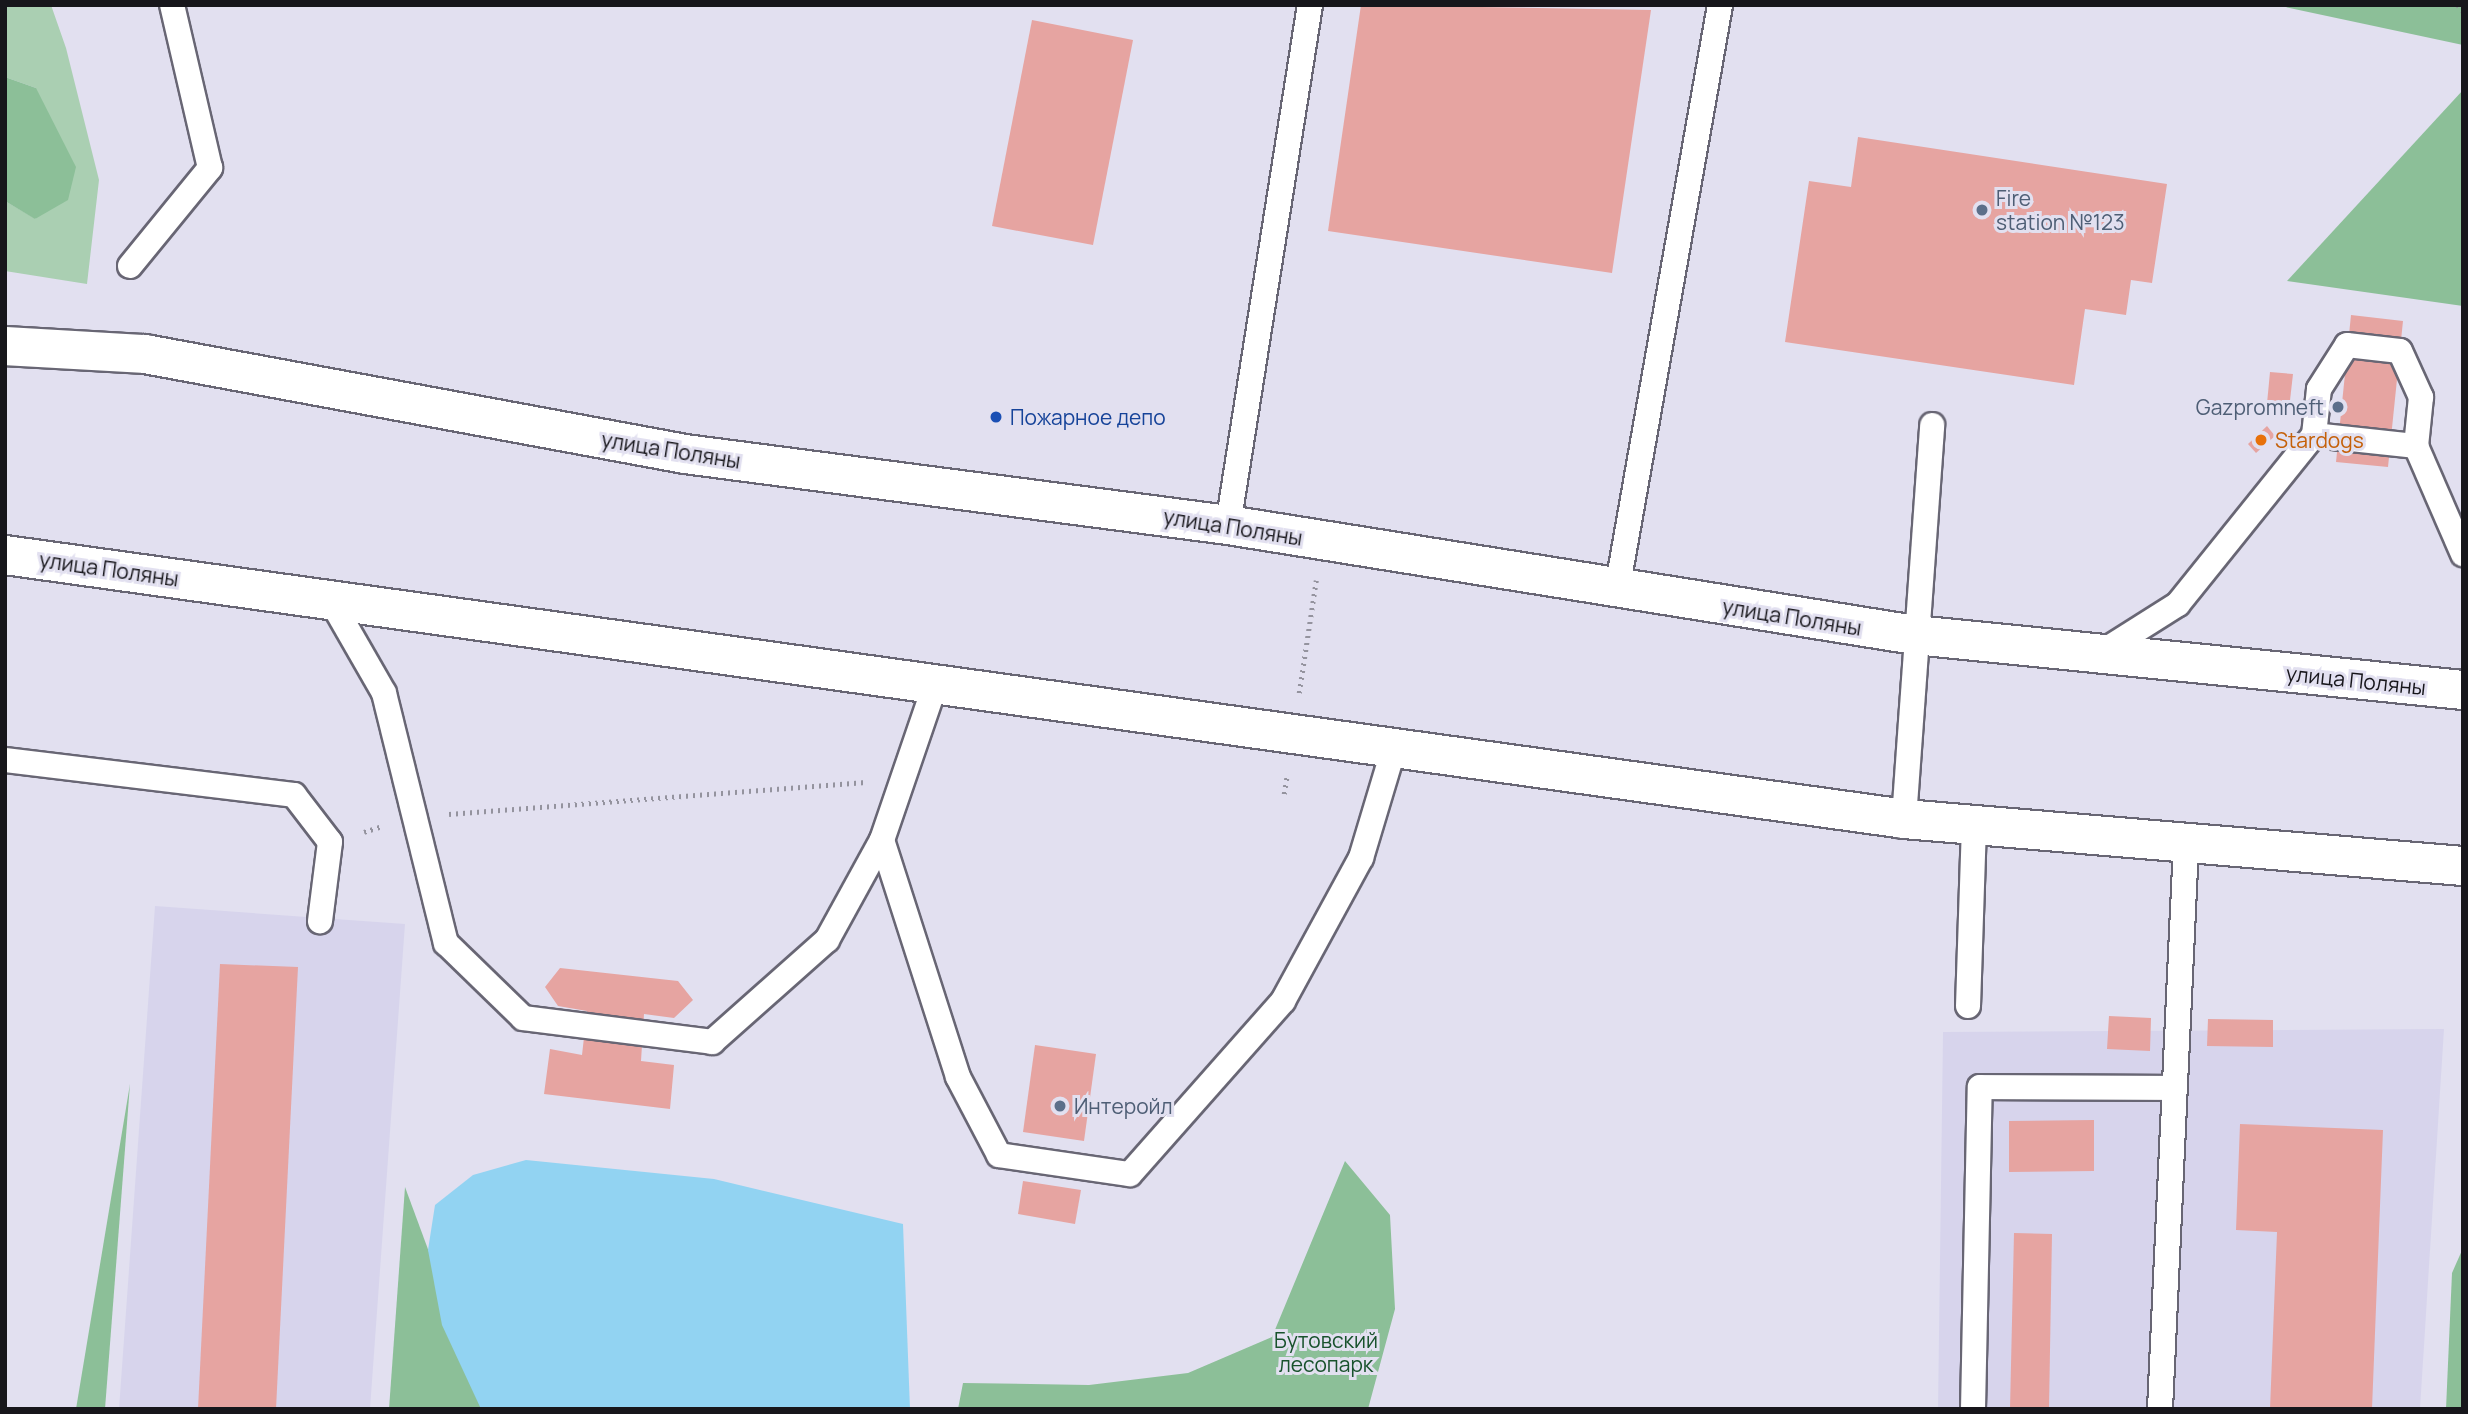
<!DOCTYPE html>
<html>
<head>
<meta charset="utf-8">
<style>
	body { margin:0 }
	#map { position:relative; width:2468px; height:1414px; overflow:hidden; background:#e2e0f0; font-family:Manrope,sans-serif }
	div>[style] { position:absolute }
	.built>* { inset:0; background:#d7d4ec }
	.green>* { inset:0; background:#aacfb2 }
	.forest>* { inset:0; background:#8cbf98 }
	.water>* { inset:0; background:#92d3f2 }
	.building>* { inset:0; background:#e6a4a1 }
	.path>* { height:4.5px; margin-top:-2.25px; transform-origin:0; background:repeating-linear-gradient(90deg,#94939e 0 2px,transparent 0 7px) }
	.roads { filter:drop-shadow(2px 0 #686674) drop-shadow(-2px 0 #686674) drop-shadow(0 2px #686674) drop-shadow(0 -2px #686674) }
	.lane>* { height:24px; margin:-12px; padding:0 12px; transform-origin:12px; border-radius:12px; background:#fff }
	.secondary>* { height:38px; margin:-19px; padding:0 19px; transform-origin:19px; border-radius:19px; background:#fff }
	.dots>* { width:19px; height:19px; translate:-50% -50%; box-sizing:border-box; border:4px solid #e2e0f0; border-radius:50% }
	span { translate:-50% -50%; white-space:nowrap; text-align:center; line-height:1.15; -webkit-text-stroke:6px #e2e0f0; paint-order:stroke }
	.service-label { font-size:21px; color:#4e5e75 }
	.left { translate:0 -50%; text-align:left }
	.right { translate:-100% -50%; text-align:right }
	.transit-label { font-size:21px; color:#164399 }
	.food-label { font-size:21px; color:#c56008 }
	.street-label { font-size:21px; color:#17161b }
	.park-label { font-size:21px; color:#18522c }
	.frame { position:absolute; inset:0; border:7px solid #17161b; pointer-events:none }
</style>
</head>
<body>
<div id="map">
	<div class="built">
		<div style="clip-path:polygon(155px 906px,405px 924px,370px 1409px,119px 1409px)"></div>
		<div style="clip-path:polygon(2444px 1029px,2420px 1409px,1938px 1409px,1943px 1032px)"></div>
	</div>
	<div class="green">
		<div style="clip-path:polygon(5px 5px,51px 5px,66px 48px,99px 180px,87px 284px,5px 271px,5px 201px,36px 219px,36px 88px,5px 77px)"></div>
	</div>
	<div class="forest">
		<div style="clip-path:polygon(2276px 5px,2463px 5px,2463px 45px)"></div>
		<div style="clip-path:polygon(5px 77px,36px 88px,76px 167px,68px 200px,35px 219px,5px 201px)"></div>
		<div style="clip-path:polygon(2463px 90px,2463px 306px,2287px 281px)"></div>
		<div style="clip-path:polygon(130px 1084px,105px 1409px,76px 1409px)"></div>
		<div style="clip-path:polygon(1345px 1161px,1390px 1215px,1395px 1309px,1368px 1409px,958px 1409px,963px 1383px,1089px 1385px,1188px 1373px,1272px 1337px)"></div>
		<div style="clip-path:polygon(405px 1187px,487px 1409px,389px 1409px)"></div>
		<div style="clip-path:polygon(2463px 1248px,2463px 1409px,2446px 1409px,2452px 1273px)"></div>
	</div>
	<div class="water">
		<div style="clip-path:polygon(526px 1160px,714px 1179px,903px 1224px,910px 1409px,481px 1409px,442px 1325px,428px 1250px,435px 1205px,473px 1175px)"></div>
	</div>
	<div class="building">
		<div style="clip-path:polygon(1361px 5px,1651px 10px,1612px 273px,1328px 231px)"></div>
		<div style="clip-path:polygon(1032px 20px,1133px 40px,1093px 245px,992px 226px)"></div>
		<div style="clip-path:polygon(1858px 137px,2167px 184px,2152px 283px,2131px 280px,2126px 315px,2085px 309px,2074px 385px,1785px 342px,1809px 181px,1851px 187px)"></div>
		<div style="clip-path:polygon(2351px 315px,2403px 321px,2388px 467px,2336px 462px)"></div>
		<div style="clip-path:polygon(2270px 372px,2293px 374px,2288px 418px,2266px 414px)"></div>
		<div style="clip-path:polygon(2267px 426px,2275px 436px,2256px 453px,2248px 444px)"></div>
		<div style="clip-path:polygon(220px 964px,298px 967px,276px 1409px,198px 1409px)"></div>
		<div style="clip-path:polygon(560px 968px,678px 981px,693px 1000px,674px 1018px,644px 1014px,641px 1061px,674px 1065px,670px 1109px,544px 1094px,550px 1049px,582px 1055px,587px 1011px,558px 1006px,545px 987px)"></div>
		<div style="clip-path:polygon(2109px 1016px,2151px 1018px,2150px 1051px,2107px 1049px)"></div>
		<div style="clip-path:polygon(2208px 1019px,2273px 1020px,2273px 1047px,2207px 1046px)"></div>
		<div style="clip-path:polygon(1035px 1045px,1096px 1054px,1084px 1141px,1023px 1132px)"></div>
		<div style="clip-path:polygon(2094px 1120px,2094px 1171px,2009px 1172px,2009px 1121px)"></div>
		<div style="clip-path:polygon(2240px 1124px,2383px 1130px,2372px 1409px,2270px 1409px,2277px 1232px,2236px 1230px)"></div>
		<div style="clip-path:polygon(1023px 1181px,1081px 1190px,1075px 1224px,1018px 1214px)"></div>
		<div style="clip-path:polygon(2014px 1233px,2052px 1234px,2049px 1409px,2010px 1409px)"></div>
	</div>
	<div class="path">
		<div style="left:2458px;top:5px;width:8px;rotate:50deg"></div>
		<div style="left:1299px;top:693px;width:114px;rotate:-81.4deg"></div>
		<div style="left:1284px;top:794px;width:20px;rotate:-81deg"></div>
		<div style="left:449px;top:814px;width:418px;rotate:-4.4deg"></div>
		<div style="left:364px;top:832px;width:19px;rotate:-18deg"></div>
	</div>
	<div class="roads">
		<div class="lane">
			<div style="left:130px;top:266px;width:127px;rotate:-50.8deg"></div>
			<div style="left:210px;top:168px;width:167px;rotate:-103.1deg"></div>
			<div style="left:2314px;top:435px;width:46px;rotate:-83.8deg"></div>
			<div style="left:2319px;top:389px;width:52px;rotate:-57.5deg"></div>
			<div style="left:2347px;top:345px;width:53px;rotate:6.5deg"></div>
			<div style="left:2400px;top:351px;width:51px;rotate:65.5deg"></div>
			<div style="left:2421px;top:397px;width:49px;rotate:95.8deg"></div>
			<div style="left:1228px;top:525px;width:526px;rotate:-81.04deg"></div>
			<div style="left:1617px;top:590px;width:594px;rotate:-80.01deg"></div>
			<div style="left:330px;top:599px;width:108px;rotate:60.1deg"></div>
			<div style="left:384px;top:693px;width:258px;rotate:76.1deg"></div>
			<div style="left:446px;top:943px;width:107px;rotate:44.2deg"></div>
			<div style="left:523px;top:1018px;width:191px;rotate:7.2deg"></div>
			<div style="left:712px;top:1042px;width:154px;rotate:-41.6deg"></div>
			<div style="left:827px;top:940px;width:114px;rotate:-61.2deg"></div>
			<div style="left:882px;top:840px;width:167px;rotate:-71.1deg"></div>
			<div style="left:2099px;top:654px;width:93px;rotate:-32.3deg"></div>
			<div style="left:2178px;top:604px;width:217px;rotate:-51.2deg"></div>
			<div style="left:2314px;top:435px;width:103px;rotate:6.2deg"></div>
			<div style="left:2416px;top:446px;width:118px;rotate:66.5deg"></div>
			<div style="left:5px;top:760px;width:291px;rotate:6.9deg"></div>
			<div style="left:294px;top:795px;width:59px;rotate:52.5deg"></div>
			<div style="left:330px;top:842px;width:80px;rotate:97.2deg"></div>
			<div style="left:1904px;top:819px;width:395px;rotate:-85.9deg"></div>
			<div style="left:882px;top:840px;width:249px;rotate:72.2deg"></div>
			<div style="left:958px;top:1077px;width:88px;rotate:62.3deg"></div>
			<div style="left:999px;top:1155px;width:132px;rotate:8.3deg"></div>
			<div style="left:1130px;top:1174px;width:231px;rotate:-48.5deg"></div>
			<div style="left:1283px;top:1001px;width:163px;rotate:-61.4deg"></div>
			<div style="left:1361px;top:858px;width:118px;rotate:-73.3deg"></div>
			<div style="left:1968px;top:1006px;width:180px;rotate:-88.1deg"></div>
			<div style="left:1973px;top:1409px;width:322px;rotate:-88.8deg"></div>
			<div style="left:1980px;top:1087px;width:193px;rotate:0.3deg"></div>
			<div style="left:2160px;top:1409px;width:565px;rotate:-87.36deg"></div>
		</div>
		<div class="secondary">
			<div style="left:5px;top:346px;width:140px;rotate:3.3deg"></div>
			<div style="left:145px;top:354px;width:549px;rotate:10.49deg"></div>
			<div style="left:685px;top:454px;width:548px;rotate:7.45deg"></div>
			<div style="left:1228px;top:525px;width:696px;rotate:9.1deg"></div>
			<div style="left:1915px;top:635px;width:551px;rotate:5.73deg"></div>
			<div style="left:5px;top:555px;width:1917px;rotate:7.91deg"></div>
			<div style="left:1904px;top:819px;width:561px;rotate:4.81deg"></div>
		</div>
	</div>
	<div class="dots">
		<div style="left:1982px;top:210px;background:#5c6f8a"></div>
		<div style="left:2338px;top:407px;background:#5c6f8a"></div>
		<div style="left:996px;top:417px;background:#1a4fb4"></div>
		<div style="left:2261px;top:440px;background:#e8710a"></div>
		<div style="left:1060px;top:1106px;background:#5c6f8a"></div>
	</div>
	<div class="service-label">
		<span class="left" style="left:1996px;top:210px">Fire<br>station №123</span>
		<span class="right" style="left:2324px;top:407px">Gazpromneft</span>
		<span class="left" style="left:1074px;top:1106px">Интеройл</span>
	</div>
	<div class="transit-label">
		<span class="left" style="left:1010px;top:417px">Пожарное депо</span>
	</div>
	<div class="food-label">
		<span class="left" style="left:2275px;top:440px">Stardogs</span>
	</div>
	<div class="street-label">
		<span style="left:671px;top:450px;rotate:9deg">улица Поляны</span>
		<span style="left:1233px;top:527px;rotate:9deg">улица Поляны</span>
		<span style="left:109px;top:569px;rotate:8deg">улица Поляны</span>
		<span style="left:1792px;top:617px;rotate:9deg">улица Поляны</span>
		<span style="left:2356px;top:680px;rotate:6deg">улица Поляны</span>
	</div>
	<div class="park-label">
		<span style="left:1326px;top:1352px">Бутовский<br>лесопарк</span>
	</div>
	<div class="frame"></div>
</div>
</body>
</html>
